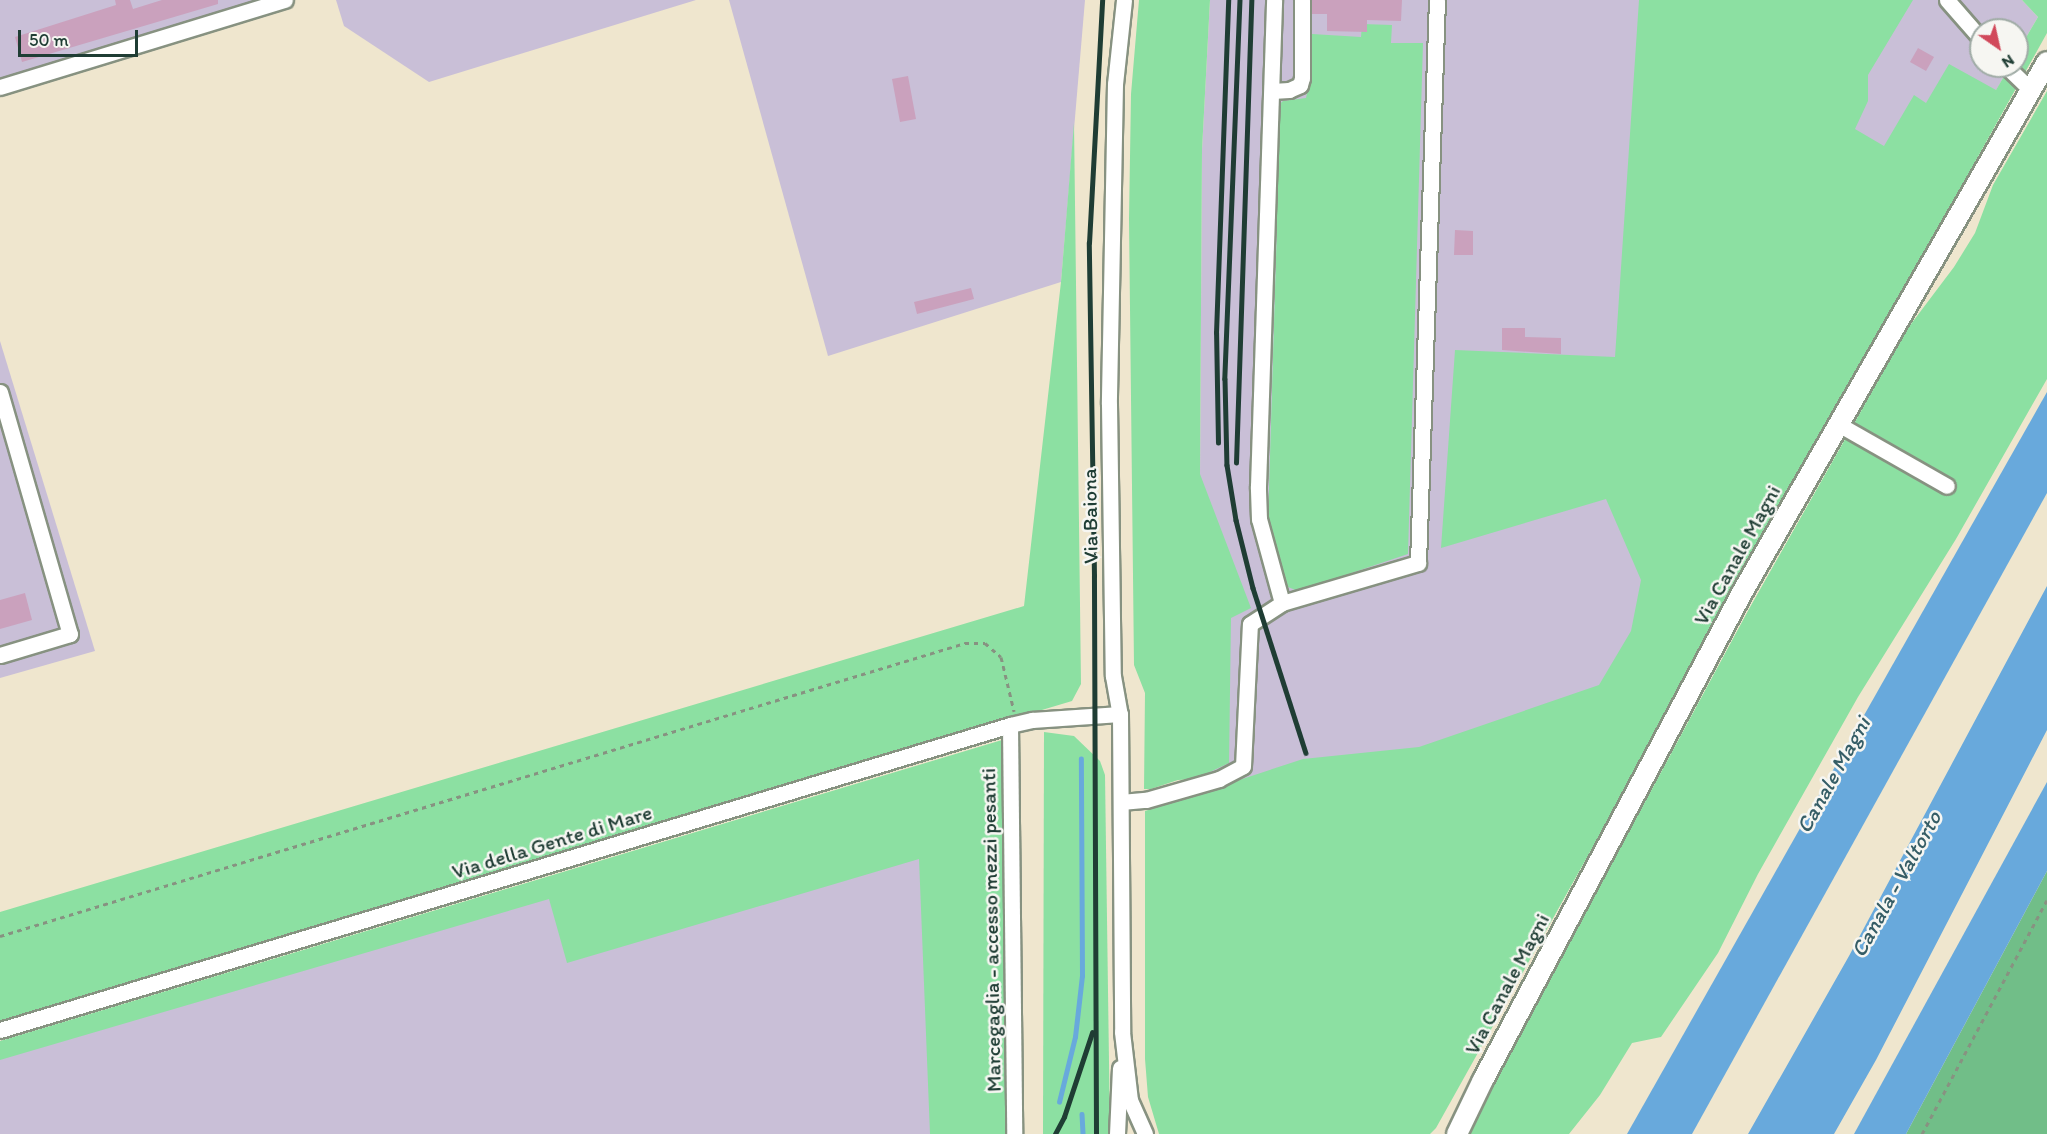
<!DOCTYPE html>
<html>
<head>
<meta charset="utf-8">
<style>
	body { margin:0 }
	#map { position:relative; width:2047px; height:1134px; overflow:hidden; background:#efe6ce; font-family:Itim,sans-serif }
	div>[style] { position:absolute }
	.industrial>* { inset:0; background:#c9bfd7 }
	.green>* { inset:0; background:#8ce0a2 }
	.forest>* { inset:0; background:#71be88 }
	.water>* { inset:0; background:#68a9dc }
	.stream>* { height:4.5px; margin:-2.25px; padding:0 2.25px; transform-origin:2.25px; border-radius:2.25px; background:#68a9dc }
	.building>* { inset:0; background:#caa1bd }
	.path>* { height:3px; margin-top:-1.5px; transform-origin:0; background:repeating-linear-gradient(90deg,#879281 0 4.5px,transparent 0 9px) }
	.roads { filter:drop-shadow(2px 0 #879281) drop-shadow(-2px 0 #879281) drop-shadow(0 2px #879281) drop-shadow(0 -2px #879281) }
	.minor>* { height:15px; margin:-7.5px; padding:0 7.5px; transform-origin:7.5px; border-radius:7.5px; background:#fff }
	.major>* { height:20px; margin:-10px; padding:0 10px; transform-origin:10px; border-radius:10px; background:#fff }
	.rail>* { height:4.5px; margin:-2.25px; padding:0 2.25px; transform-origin:2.25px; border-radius:2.25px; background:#1f3d34 }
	span { translate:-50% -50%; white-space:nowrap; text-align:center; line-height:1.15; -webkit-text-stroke:5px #f6f6f2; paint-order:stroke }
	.street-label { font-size:21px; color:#1f3d34 }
	.water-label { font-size:22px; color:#355d66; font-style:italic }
	.north { position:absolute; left:1969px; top:18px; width:60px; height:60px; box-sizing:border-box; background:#f6f6f2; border:2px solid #a0aca6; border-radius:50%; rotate:146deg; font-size:16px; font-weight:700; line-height:24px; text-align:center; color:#1f3d34 }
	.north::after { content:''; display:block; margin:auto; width:21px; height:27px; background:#d1495b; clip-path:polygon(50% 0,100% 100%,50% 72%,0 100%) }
	.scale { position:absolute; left:18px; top:30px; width:120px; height:27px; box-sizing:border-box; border:3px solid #1f3d34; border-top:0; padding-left:8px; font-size:18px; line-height:21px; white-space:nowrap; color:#1f3d34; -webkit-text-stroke:4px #f6f6f2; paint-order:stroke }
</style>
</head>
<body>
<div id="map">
	<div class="industrial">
		<div style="clip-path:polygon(0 0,259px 0,0 79px)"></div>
		<div style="clip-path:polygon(336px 0,696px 0,429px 82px,344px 26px)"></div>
		<div style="clip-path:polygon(729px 0,1085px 0,1061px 282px,828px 356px)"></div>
		<div style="clip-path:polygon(1210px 0,2022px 0,2038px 17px,2017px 53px,2017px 30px,1981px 30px,1981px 66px,2010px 66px,1634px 722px,1193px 894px,1200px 474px,1202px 150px)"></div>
		<div style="clip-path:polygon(0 341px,95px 651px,0 678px)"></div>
		<div style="clip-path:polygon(956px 774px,995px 1134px,0 1134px,0 1057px)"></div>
	</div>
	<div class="green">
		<div style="clip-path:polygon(1139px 0,1210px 0,1202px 150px,1200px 474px,1251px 608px,1231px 618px,1229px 763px,1195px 779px,1178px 780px,1151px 789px,1144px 789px,1145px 693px,1134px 665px,1129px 219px,1131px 94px)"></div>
		<div style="clip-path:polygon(1639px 0,1913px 0,1868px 75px,1868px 101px,1855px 129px,1884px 146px,1914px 95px,1926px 103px,1949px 64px,1996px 90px,2010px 66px,2017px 66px,2017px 53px,2038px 17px,2022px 0,2047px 0,2047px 33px,1436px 1128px,1430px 1134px,1159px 1134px,1148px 1097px,1145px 1059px,1145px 811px,1303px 759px,1419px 747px,1599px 685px,1631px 631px,1641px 580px,1606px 499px,1441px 548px,1455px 350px,1615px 357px)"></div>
		<div style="clip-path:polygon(1362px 24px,1392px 25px,1391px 43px,1423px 43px,1408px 554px,1298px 591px,1288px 587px,1268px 522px,1277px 225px,1274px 109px,1283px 101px,1306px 98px,1310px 80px,1312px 34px,1361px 37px)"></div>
		<div style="clip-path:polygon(2047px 91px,2047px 379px,1956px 539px,1858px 697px,1758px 874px,1718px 953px,1661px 1037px,1632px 1043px,1600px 1095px,1569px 1134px,1466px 1134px,1749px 609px,1908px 328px,1954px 267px,1975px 233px,1993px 185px)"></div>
		<div style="clip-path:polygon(1074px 123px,1081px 684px,1072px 701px,0 1021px,0 912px,1024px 606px,1061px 282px)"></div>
		<div style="clip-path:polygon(1044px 732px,1074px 736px,1100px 761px,1105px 775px,1110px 1134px,1043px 1134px)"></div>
		<div style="clip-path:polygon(1002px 740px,1006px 1134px,930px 1134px,919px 859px,567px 963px,549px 899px,0 1060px,0 1041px)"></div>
	</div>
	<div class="forest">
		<div style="clip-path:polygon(2047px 871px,2047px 1134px,1906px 1134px)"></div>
	</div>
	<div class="water">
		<div style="clip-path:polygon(2047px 392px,2047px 493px,1692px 1134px,1627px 1134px)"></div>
		<div style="clip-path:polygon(2047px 586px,2047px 730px,1876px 1060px,1834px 1134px,1748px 1134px,1849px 956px)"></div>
		<div style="clip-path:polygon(2047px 782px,2047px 871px,1906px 1134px,1854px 1134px)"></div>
	</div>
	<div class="stream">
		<div style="left:1059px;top:1102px;width:67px;rotate:-76.2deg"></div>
		<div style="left:1075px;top:1037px;width:61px;rotate:-83.5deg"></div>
		<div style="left:1082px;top:976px;width:217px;rotate:-90.3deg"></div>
		<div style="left:1082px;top:1114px;width:20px;rotate:87deg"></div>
	</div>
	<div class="building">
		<div style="clip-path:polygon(115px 0,130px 0,133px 9px,162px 0,218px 0,218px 4px,22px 62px,15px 37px,116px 5px)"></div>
		<div style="clip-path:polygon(1312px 0,1402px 0,1401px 21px,1367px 20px,1367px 32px,1327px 31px,1327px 14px,1312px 14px)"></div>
		<div style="clip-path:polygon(1918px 48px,1934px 57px,1926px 71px,1910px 62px)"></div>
		<div style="clip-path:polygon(908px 76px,916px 119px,900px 122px,892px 79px)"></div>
		<div style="clip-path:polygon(1455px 230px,1473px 231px,1473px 255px,1454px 255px)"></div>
		<div style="clip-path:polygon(971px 288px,974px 299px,917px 314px,914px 302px)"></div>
		<div style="clip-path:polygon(1502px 328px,1525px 328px,1525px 337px,1561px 338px,1561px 354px,1502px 350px)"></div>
		<div style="clip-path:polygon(25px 593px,32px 620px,0 629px,0 600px)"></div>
	</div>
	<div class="path">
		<div style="left:0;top:936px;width:1009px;rotate:-16.89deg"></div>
		<div style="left:965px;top:643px;width:20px"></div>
		<div style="left:985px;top:643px;width:21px;rotate:41deg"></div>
		<div style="left:1001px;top:657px;width:56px;rotate:76.5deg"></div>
		<div style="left:1922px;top:1134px;width:265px;rotate:-61.9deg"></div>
	</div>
	<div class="roads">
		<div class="minor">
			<div style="left:1124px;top:0;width:84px;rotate:96.1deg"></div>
			<div style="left:1115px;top:84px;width:320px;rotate:91.1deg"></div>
			<div style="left:1109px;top:404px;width:272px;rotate:89.2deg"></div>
			<div style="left:1113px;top:676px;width:39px;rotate:80deg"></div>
			<div style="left:1120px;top:714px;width:318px;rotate:89.6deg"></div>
			<div style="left:1122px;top:1032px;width:68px;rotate:83.3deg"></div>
			<div style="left:1130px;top:1100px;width:37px;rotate:66deg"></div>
			<div style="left:1947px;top:0;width:52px;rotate:48.9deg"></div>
			<div style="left:2006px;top:66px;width:35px;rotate:44deg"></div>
			<div style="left:0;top:87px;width:298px;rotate:-17deg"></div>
			<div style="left:1272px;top:91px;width:17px;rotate:-3deg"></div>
			<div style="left:1289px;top:90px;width:12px;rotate:-24deg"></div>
			<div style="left:1300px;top:85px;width:7px;rotate:-74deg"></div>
			<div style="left:1302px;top:78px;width:78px;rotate:-90deg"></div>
			<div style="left:0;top:392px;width:252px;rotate:73.9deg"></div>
			<div style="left:70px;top:634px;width:73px;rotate:163.3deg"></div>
			<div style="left:1838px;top:424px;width:125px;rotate:29.6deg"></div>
			<div style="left:1282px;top:603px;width:142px;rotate:-16.4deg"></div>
			<div style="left:1418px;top:563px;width:563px;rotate:-88.07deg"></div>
			<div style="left:1010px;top:725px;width:409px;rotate:89.4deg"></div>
			<div style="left:1121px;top:802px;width:25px;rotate:-5deg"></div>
			<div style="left:1146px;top:800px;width:76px;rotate:-16deg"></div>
			<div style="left:1219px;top:779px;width:27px;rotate:-28deg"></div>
			<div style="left:1243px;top:766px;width:142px;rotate:-87.2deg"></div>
			<div style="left:1250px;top:624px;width:38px;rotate:-33deg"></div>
			<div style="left:1282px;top:603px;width:87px;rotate:-105.3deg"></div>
			<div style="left:1259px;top:519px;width:33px;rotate:-92deg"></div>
			<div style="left:1258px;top:486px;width:486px;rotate:-88.1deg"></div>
			<div style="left:0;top:1030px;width:1055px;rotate:-16.8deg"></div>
			<div style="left:1010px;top:725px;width:23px;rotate:-13deg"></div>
			<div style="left:1032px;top:720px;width:88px;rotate:-3.9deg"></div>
			<div style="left:1117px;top:1134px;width:66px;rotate:-87.4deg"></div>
		</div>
		<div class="major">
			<div style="left:1457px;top:1134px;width:60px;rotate:-64.3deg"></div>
			<div style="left:1483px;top:1080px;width:554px;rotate:-62deg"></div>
			<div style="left:1743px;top:591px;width:610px;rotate:-60.12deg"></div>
		</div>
	</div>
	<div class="rail">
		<div style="left:1240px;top:0;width:379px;rotate:92.3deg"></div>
		<div style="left:1225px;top:379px;width:86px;rotate:88.7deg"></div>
		<div style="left:1227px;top:465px;width:56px;rotate:80.7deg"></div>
		<div style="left:1236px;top:520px;width:70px;rotate:76deg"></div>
		<div style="left:1253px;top:588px;width:173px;rotate:72.2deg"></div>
		<div style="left:1218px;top:443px;width:110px;rotate:-91deg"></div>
		<div style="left:1216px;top:333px;width:333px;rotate:-87.9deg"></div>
		<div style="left:1236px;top:463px;width:463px;rotate:-88.1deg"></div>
		<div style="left:1055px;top:1134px;width:19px;rotate:-62deg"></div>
		<div style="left:1064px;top:1117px;width:89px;rotate:-71.6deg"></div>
		<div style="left:1096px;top:1134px;width:558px;rotate:-90.21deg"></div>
		<div style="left:1094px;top:576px;width:333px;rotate:-90.9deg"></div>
		<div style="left:1089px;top:243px;width:243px;rotate:-86.9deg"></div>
	</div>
	<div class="street-label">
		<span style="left:1090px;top:516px;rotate:-91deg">Via Baiona</span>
		<span style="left:1737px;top:555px;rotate:-61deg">Via Canale Magni</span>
		<span style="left:552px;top:842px;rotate:-17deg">Via della Gente di Mare</span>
		<span style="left:991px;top:930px;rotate:-91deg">Marcegaglia - accesso mezzi pesanti</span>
		<span style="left:1507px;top:984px;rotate:-62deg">Via Canale Magni</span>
	</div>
	<div class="water-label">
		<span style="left:1833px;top:775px;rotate:-61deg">Canale Magni</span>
		<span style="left:1896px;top:884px;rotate:-61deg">Canala - Valtorto</span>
	</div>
	<div class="north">N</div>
	<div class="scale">50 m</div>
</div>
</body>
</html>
